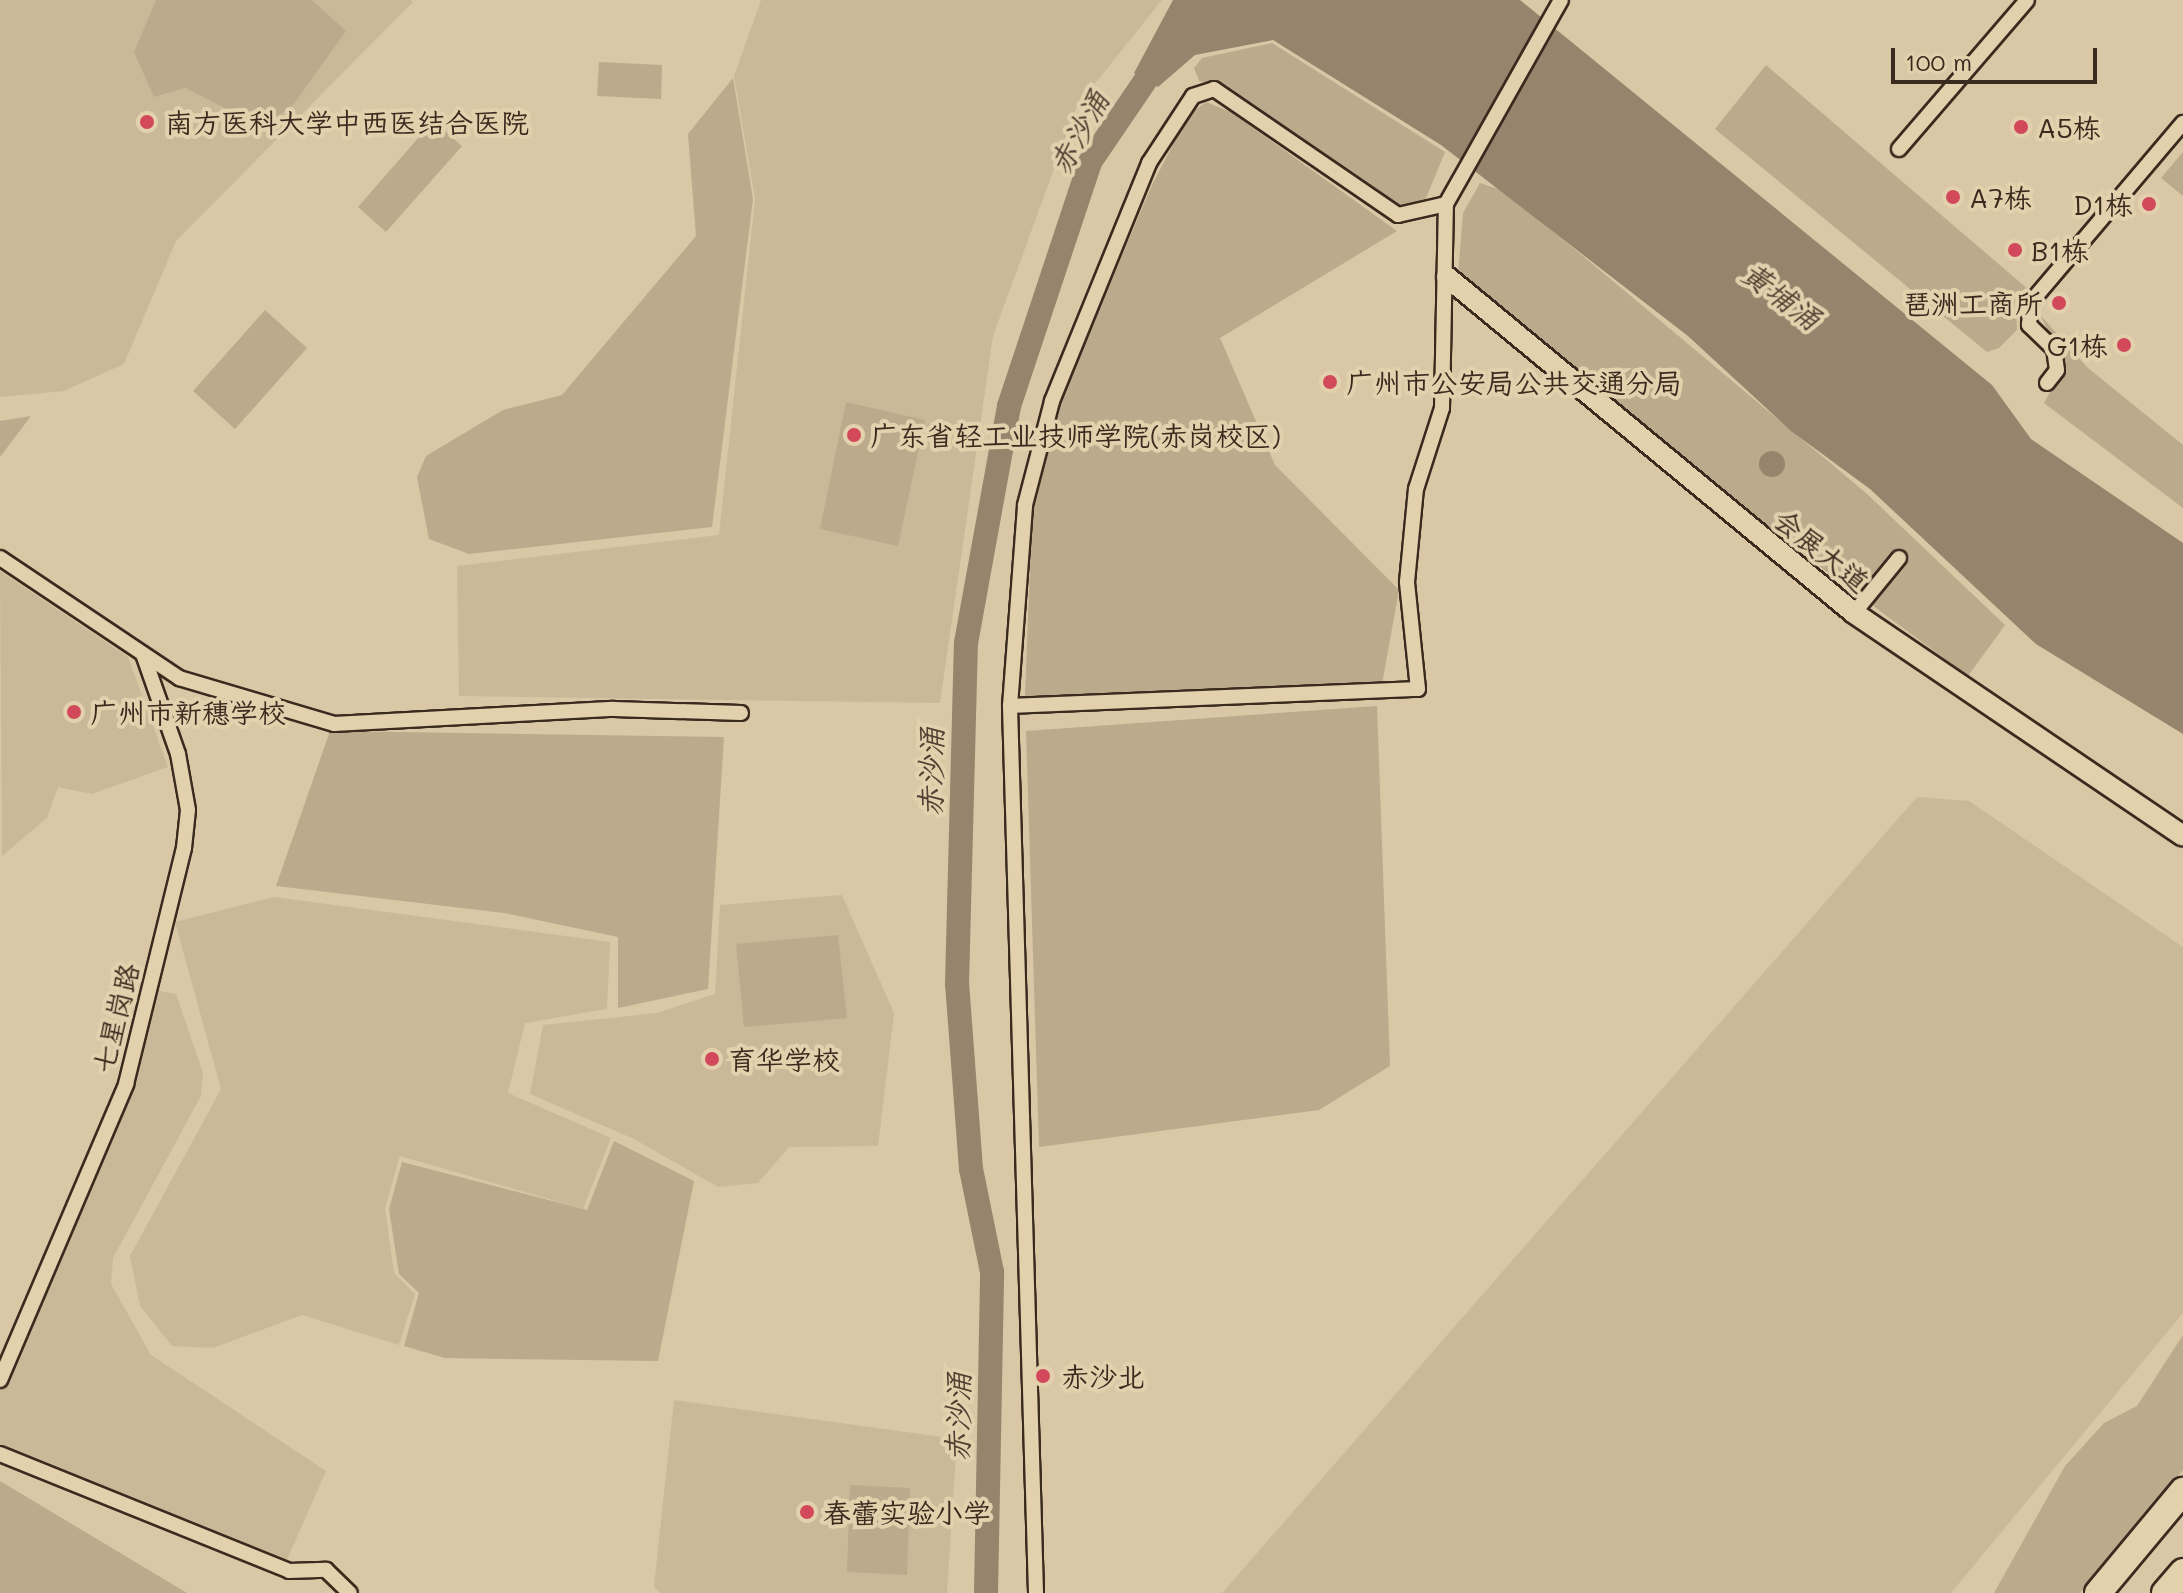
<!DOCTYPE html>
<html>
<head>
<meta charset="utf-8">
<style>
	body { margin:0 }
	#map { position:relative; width:2183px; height:1593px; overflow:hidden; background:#d9c7a5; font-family:Mali,"LXGW WenKai TC",sans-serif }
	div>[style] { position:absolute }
	.built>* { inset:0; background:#cab998 }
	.green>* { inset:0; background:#bcaa8c }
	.water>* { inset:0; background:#96846c }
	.round { border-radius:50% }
	.river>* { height:24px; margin:-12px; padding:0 12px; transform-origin:12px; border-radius:12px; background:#96846c }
	.roads { filter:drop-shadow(2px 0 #3b2a1e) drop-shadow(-2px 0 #3b2a1e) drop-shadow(0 2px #3b2a1e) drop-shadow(0 -2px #3b2a1e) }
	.street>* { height:14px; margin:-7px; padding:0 7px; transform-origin:7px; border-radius:7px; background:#e3d1ae }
	.secondary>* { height:20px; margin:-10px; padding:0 10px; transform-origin:10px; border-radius:10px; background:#e3d1ae }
	.highway>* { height:26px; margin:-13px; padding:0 13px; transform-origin:13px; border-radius:13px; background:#e3d1ae }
	.dots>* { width:22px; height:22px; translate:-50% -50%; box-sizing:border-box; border:4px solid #e3d1ae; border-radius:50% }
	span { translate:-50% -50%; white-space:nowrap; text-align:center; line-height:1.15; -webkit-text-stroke:8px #e3d1ae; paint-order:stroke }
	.poi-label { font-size:28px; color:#3b2a1e }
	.left { translate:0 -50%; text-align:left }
	.right { translate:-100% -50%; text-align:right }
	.street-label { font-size:28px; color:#3b2a1e }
	.water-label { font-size:30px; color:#524032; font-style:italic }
	.scale { position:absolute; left:1891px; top:48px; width:206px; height:36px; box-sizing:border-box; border:4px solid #3b2a1e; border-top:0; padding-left:10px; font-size:24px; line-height:28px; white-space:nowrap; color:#3b2a1e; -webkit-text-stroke:6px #e3d1ae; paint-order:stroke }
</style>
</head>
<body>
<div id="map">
	<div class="built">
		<div style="clip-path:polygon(0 0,411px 0,413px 2px,176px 241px,124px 364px,64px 391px,0 397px)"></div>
		<div style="clip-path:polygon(761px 0,1162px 0,1077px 106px,993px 336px,940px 703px,459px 696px,457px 566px,719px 535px,755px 199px,734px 76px)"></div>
		<div style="clip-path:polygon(0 571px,128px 657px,168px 767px,92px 794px,58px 787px,47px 818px,2px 856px)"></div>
		<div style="clip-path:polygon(1917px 797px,1969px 801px,2183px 947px,2183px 1313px,1951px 1593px,1222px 1593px)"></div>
		<div style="clip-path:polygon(842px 895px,894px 1013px,878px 1146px,789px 1147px,758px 1183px,718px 1187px,634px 1139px,530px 1094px,543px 1025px,657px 1013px,715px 994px,720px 905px)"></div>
		<div style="clip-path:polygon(274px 897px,610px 942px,607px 1009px,525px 1023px,508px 1093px,611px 1138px,583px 1209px,400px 1156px,385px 1208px,394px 1273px,415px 1294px,399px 1345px,302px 1315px,213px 1348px,172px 1346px,140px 1306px,130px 1256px,221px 1089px,175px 922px)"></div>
		<div style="clip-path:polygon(155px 990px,176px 994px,203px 1073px,201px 1096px,113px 1258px,111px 1284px,151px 1355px,326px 1471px,285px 1564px,0 1449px,0 1391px,67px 1236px)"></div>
		<div style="clip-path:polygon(674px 1400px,957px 1439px,947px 1593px,660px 1593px,654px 1586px)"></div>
	</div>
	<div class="green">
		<div style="clip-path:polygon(156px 0,312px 0,346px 31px,294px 104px,263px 127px,185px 88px,154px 97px,134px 52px)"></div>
		<div style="clip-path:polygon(1272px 43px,1445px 152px,1426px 198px,1399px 213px,1221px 88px,1199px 81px,1194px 68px,1202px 58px)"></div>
		<div style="clip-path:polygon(599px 62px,662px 65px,661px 99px,597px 96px)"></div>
		<div style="clip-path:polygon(1766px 65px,2029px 290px,2016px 308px,2017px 330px,1999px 348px,1987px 352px,1715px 129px)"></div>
		<div style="clip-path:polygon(733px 78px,753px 199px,712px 527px,469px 554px,429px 539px,417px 477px,426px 456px,503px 410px,562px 395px,696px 236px,688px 134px)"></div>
		<div style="clip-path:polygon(1206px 102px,1231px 112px,1397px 231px,1220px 338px,1275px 465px,1399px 590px,1382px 684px,1025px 697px,1032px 514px,1057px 409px,1152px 185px,1188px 116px)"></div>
		<div style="clip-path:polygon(433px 121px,462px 146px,386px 232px,358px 207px)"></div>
		<div style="clip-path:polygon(2183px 152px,2183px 196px,2161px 178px)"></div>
		<div style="clip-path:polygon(1480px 183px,1501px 190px,1589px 261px,1866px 493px,2005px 625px,1968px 676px,1807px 557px,1458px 274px,1463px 213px)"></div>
		<div style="clip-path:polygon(265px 310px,307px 348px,235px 429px,193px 391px)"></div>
		<div style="clip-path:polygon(2040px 315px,2088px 368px,2183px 445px,2183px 508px,2044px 403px,2065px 364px)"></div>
		<div style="clip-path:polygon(846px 402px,925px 420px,898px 546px,820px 529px)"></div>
		<div style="clip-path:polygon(31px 416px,0 457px,0 421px)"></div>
		<div style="clip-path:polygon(1377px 706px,1390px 1066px,1319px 1110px,1039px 1147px,1026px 731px)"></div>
		<div style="clip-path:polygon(330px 731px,724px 737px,708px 989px,618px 1008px,618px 937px,504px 913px,276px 886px)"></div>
		<div style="clip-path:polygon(838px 935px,847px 1018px,744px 1027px,736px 944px)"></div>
		<div style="clip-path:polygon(614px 1141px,694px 1181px,658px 1361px,445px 1358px,404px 1346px,419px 1293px,399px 1274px,389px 1209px,402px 1162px,587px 1210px)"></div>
		<div style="clip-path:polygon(2183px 1335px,2183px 1470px,2080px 1593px,1994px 1593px,2065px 1466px,2104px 1423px,2137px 1406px)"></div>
		<div style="clip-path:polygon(0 1481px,187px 1593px,0 1593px)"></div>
		<div style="clip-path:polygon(850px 1485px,910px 1488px,907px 1575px,847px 1572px)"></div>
	</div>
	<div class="water">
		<div style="clip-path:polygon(1173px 0,1520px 0,1992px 385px,2031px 439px,2183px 543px,2183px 734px,2036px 644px,1870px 489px,1791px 431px,1688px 336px,1441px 145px,1273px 40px,1195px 55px,1158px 87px,1134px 73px)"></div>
		<div class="round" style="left:1759px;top:451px;width:26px;height:26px"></div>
	</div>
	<div class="river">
		<div style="left:986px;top:1593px;width:321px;rotate:-88.9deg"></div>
		<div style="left:992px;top:1272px;width:105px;rotate:-101.5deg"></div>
		<div style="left:971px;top:1169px;width:186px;rotate:-94.3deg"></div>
		<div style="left:957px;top:984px;width:341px;rotate:-88.5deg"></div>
		<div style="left:966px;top:643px;width:241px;rotate:-79.7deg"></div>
		<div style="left:1009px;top:406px;width:257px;rotate:-71.6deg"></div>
		<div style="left:1090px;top:162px;width:196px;rotate:-55.8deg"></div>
	</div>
	<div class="roads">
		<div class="street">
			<div style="left:1899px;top:149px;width:196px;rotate:-49.3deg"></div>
			<div style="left:2047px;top:383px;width:16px;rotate:-52deg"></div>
			<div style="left:2057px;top:370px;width:21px;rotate:-98deg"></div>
			<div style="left:2054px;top:349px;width:35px;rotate:-136deg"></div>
			<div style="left:2029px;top:325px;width:23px;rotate:-85deg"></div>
			<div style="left:2031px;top:302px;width:235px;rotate:-49.7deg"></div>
			<div style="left:0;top:558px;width:216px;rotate:33.8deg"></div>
			<div style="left:179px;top:678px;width:162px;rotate:16.5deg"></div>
			<div style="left:334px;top:724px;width:280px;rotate:-3.1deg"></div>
			<div style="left:614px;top:709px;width:127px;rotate:1.8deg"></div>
			<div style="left:1854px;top:613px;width:71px;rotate:-50.7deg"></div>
			<div style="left:1010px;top:706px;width:408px;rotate:-2.4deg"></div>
			<div style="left:1418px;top:689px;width:108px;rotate:-95.9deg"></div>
			<div style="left:1407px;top:582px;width:93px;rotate:-84.5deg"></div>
			<div style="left:1416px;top:489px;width:85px;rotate:-72.2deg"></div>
			<div style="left:1442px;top:408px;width:204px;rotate:-88.9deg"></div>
			<div style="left:1446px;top:204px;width:234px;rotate:-60.6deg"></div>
			<div style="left:0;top:1380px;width:322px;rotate:-66.9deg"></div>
			<div style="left:126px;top:1084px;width:243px;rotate:-76.2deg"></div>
			<div style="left:184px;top:848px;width:38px;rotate:-84deg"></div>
			<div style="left:188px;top:810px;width:57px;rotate:-100.1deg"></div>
			<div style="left:178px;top:754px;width:106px;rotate:-109.3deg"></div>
			<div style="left:0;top:1454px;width:312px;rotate:22deg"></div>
			<div style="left:289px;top:1571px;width:37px;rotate:-2deg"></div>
			<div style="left:326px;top:1570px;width:33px;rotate:44deg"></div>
			<div style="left:1036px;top:1593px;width:887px;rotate:-91.68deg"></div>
			<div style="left:1010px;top:706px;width:202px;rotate:-85.7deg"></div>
			<div style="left:1025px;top:505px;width:107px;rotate:-75.4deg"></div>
			<div style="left:1052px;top:401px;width:257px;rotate:-67.8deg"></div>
			<div style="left:1149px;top:163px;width:80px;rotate:-56.7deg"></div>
			<div style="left:1193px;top:96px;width:22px;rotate:-18deg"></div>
			<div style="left:1214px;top:89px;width:223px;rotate:34.4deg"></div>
			<div style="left:1398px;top:215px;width:49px;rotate:-12.9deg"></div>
		</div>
		<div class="secondary">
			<div style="left:1447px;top:277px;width:528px;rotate:39.54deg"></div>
			<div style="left:1854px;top:613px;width:397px;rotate:34.1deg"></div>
		</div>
		<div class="highway">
			<div style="left:2098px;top:1593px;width:133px;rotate:-50.2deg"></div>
			<div style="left:2165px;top:1593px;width:28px;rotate:-49deg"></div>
		</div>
	</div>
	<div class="dots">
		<div style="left:147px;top:122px;background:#d1495b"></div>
		<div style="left:2021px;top:127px;background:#d1495b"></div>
		<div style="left:1953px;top:197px;background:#d1495b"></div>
		<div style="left:2149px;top:204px;background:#d1495b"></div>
		<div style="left:2015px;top:250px;background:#d1495b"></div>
		<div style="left:2059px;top:303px;background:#d1495b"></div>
		<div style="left:2124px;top:345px;background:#d1495b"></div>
		<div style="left:1330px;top:382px;background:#d1495b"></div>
		<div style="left:854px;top:435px;background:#d1495b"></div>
		<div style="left:74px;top:712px;background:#d1495b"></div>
		<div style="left:712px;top:1059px;background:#d1495b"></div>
		<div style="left:1043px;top:1376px;background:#d1495b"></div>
		<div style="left:807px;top:1512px;background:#d1495b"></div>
	</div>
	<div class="poi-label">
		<span class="left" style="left:165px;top:122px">南方医科大学中西医结合医院</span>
		<span class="left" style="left:2037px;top:127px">A5栋</span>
		<span class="left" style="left:1969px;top:197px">A7栋</span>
		<span class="right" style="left:2133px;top:204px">D1栋</span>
		<span class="left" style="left:2031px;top:250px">B1栋</span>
		<span class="right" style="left:2043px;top:303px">琶洲工商所</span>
		<span class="right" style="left:2108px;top:345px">G1栋</span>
		<span class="left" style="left:1346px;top:382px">广州市公安局公共交通分局</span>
		<span class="left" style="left:870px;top:435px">广东省轻工业技师学院(赤岗校区)</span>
		<span class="left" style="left:90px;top:712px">广州市新穗学校</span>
		<span class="left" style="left:728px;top:1059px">育华学校</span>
		<span class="left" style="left:1061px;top:1376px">赤沙北</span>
		<span class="left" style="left:823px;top:1512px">春蕾实验小学</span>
	</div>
	<div class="street-label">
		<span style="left:1822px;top:550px;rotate:39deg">会展大道</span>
		<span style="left:115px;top:1018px;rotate:-76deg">七星岗路</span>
	</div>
	<div class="water-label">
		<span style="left:1078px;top:132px;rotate:-61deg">赤沙涌</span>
		<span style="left:1782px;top:295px;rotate:37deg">黄埔涌</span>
		<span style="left:930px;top:772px;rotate:-89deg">赤沙涌</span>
		<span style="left:957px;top:1417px;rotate:-89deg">赤沙涌</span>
	</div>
	<div class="scale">100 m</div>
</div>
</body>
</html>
